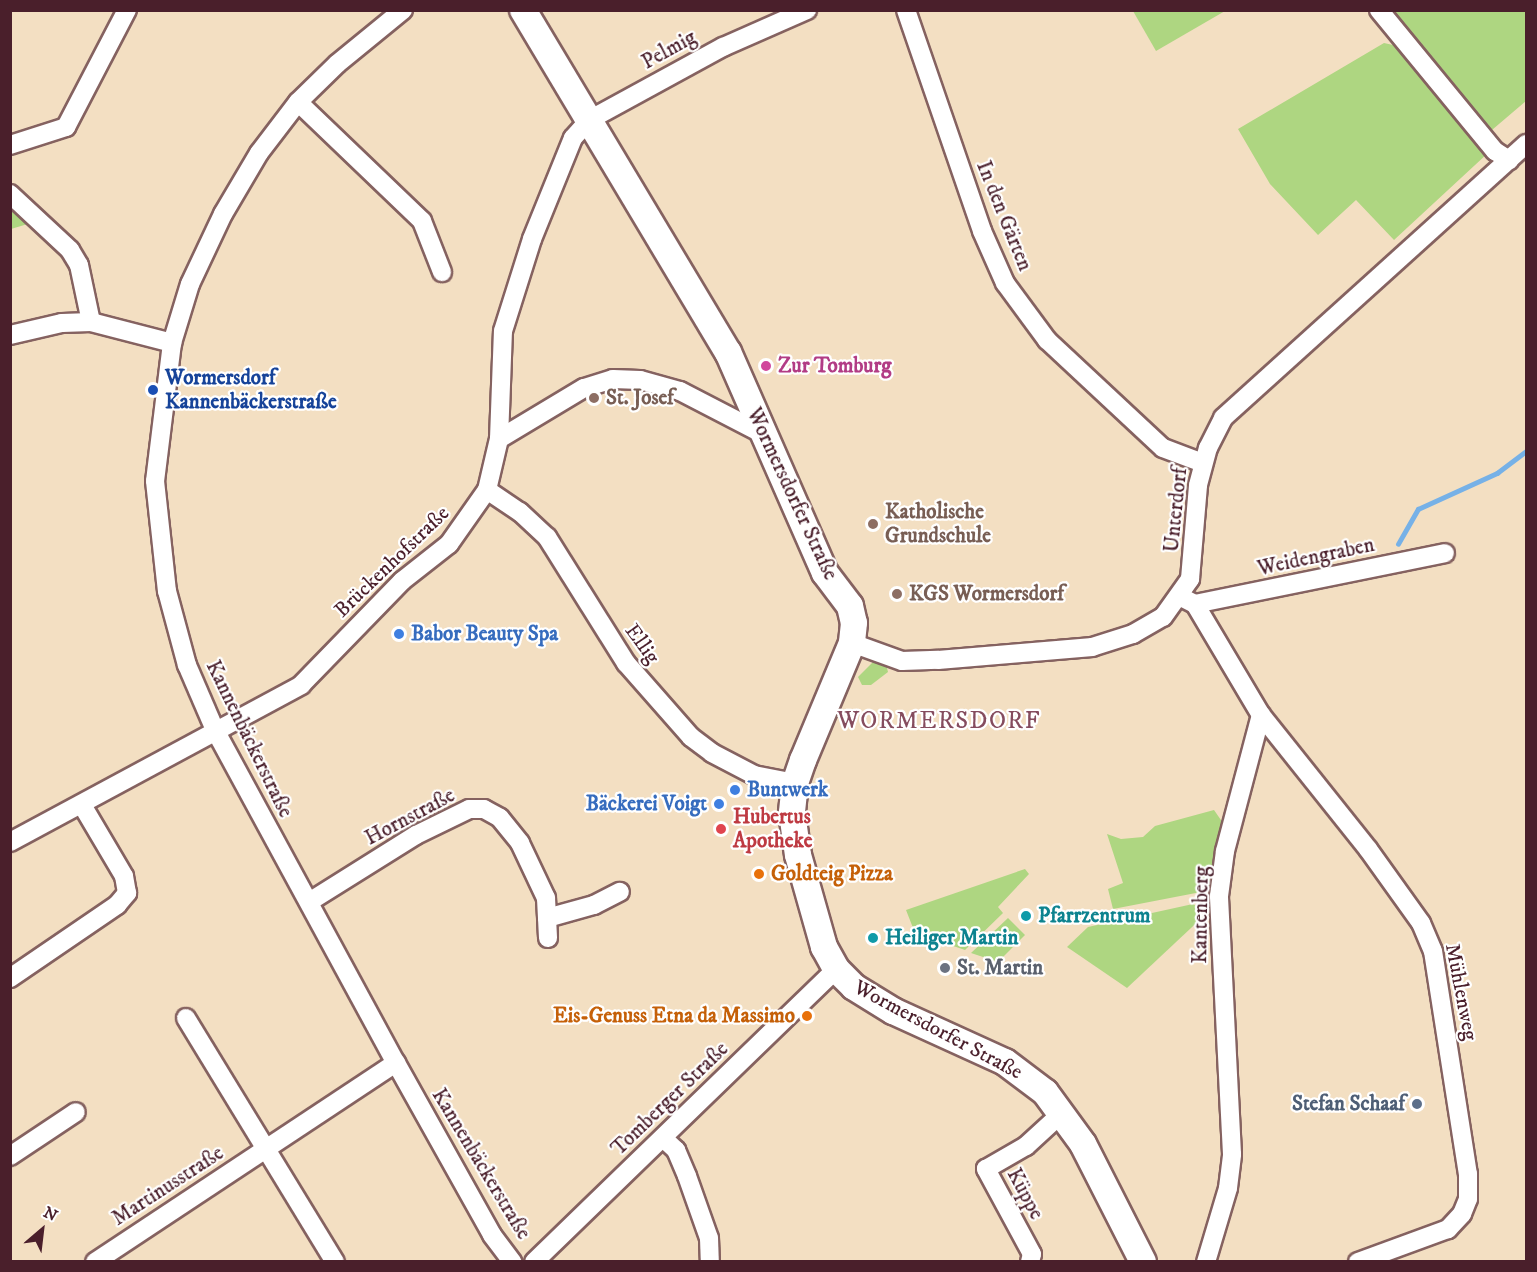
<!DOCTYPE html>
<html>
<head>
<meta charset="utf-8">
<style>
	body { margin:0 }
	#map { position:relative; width:1537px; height:1272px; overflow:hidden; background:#f3dfc2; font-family:"IM FELL DW Pica",serif }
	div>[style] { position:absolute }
	.green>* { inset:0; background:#aed681 }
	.stream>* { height:4.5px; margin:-2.25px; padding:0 2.25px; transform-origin:2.25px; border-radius:2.25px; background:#76b1e7 }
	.roads { filter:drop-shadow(2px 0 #856260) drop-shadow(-2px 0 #856260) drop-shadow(0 2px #856260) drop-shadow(0 -2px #856260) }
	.minor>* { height:18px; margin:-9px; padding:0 9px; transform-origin:9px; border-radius:9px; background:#fff }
	.secondary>* { height:26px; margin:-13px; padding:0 13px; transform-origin:13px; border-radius:13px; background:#fff }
	.dots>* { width:16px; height:16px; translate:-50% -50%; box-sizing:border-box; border:3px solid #fff; border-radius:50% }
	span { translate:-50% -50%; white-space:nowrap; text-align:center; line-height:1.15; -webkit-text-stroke:4.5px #fff; paint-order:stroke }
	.street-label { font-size:21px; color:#4a1f2b }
	.hotel-label { font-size:21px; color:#b23c85; font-weight:700 }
	.left { translate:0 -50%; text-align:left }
	.transit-label { font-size:21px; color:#164399; font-weight:700 }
	.education-label { font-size:21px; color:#785e54; font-weight:700 }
	.shop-label { font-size:21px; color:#366cbe; font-weight:700 }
	.right { translate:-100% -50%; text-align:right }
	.health-label { font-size:21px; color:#be3a42; font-weight:700 }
	.food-label { font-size:21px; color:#c56008; font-weight:700 }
	.culture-label { font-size:21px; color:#0d838f; font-weight:700 }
	.worship-label { font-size:21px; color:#5b616d; font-weight:700 }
	.service-label { font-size:21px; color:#4e5e75; font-weight:700 }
	.quarter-label { font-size:24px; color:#854c5e; letter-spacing:1.5px }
	.frame { position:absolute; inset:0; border:12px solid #4a1f2b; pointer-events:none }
	.north { position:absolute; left:12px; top:1200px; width:60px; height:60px; -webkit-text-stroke:4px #fff; paint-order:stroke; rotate:28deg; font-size:16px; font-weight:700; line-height:24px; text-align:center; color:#4a1f2b }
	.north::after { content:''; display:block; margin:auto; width:21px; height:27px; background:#4a1f2b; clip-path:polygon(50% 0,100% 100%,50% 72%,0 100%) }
</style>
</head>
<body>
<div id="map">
	<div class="green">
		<div style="clip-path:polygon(1133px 11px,1225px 11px,1156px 51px)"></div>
		<div style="clip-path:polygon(1390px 11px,1526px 11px,1526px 101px,1479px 141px,1488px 153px,1394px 240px,1356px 200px,1318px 235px,1270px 184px,1238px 129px,1384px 43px,1402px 47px)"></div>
		<div style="clip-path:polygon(11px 204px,31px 223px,11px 229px)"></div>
		<div style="clip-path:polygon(875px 660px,886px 664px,888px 672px,871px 685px,862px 685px,858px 677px)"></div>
		<div style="clip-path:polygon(1214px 810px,1223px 823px,1210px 885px,1201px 892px,1113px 909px,1108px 889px,1123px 883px,1107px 834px,1121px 839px,1143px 837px,1155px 826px)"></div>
		<div style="clip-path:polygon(1025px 869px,1029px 874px,998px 907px,1003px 913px,965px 950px,915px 933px,906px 910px)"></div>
		<div style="clip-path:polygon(1193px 904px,1207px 913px,1127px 988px,1067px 947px,1088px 927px)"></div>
		<div style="clip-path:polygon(1008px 918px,1025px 935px,998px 962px,971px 953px)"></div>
	</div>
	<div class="stream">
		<div style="left:1398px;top:544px;width:40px;rotate:-60.3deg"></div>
		<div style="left:1418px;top:509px;width:87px;rotate:-24.5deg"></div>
		<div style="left:1497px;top:473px;width:36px;rotate:-37deg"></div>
	</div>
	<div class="roads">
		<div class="minor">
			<div style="left:403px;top:10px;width:85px;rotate:140.7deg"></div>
			<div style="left:337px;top:64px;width:54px;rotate:135.7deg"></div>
			<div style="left:298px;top:102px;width:64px;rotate:127.4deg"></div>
			<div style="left:259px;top:153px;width:71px;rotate:120.5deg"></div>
			<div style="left:223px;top:214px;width:77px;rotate:115.2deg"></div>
			<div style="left:190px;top:284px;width:62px;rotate:107deg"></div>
			<div style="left:172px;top:343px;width:139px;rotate:97deg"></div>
			<div style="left:155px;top:481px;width:111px;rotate:83.8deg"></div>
			<div style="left:167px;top:591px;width:77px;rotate:74.9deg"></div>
			<div style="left:187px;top:665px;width:71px;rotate:66.7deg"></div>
			<div style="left:215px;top:730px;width:379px;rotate:61.5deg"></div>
			<div style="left:396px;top:1063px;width:197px;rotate:60.8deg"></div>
			<div style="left:492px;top:1235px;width:34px;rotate:53deg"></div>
			<div style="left:906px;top:10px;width:234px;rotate:71deg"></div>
			<div style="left:982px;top:231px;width:57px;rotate:66.1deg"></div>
			<div style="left:1005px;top:283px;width:71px;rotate:53.6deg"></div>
			<div style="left:1047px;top:340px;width:158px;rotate:43deg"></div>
			<div style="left:1163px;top:448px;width:43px;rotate:20.6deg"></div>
			<div style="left:1379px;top:10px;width:183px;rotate:50.6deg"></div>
			<div style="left:1495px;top:151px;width:17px;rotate:33deg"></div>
			<div style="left:298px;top:102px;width:172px;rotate:43.8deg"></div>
			<div style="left:422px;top:221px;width:55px;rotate:68.6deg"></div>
			<div style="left:10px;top:145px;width:59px;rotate:-17.8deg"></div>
			<div style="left:66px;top:127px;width:132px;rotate:-62.5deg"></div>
			<div style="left:10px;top:194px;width:82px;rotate:43deg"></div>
			<div style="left:70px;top:250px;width:17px;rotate:59deg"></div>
			<div style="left:79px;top:265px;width:58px;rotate:78.1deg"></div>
			<div style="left:10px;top:335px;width:53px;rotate:-13deg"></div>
			<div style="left:62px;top:323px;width:29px;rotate:-2deg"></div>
			<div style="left:91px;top:322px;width:84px;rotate:14.5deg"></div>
			<div style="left:499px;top:439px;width:99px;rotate:-31deg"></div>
			<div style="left:584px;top:388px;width:30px;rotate:-17deg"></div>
			<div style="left:613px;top:379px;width:27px;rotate:2deg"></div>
			<div style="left:640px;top:380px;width:41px;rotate:15.4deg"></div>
			<div style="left:680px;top:391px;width:93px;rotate:27.4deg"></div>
			<div style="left:487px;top:490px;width:40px;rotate:34deg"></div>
			<div style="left:520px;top:512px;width:37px;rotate:43deg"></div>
			<div style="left:547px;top:537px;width:149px;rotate:57.9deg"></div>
			<div style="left:626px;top:663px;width:98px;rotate:48.7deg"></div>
			<div style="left:691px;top:737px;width:26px;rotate:37deg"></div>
			<div style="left:712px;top:753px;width:47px;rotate:27.6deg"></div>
			<div style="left:754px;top:775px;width:42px;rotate:11deg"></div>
			<div style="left:1181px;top:597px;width:16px;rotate:27deg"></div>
			<div style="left:1195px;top:604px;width:129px;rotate:59.3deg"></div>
			<div style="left:1261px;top:715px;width:171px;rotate:51.4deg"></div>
			<div style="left:1368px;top:849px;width:91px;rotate:54.4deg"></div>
			<div style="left:1421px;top:923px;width:30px;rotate:67deg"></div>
			<div style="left:1433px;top:951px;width:226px;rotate:81.1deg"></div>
			<div style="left:1468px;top:1174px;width:25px;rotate:90deg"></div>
			<div style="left:1468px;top:1199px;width:16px;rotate:112deg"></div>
			<div style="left:1462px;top:1214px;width:21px;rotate:133deg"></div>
			<div style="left:1448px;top:1229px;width:96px;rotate:159.9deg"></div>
			<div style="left:1195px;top:604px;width:255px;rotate:-11.5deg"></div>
			<div style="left:852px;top:643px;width:53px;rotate:19.8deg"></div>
			<div style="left:902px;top:661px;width:36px;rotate:-2deg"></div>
			<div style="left:938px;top:660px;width:155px;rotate:-4.8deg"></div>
			<div style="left:1092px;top:647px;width:43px;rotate:-17.6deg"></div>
			<div style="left:1133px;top:634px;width:34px;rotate:-30deg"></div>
			<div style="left:1163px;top:617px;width:47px;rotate:-54.6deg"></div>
			<div style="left:1190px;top:579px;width:94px;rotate:-85.1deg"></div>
			<div style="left:1198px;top:485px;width:38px;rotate:-75deg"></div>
			<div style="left:1208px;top:448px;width:34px;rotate:-63deg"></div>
			<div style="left:1223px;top:418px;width:409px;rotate:-42.1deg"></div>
			<div style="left:10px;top:842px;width:331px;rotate:-28.3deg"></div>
			<div style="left:301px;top:685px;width:145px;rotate:-45.8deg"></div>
			<div style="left:402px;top:581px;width:60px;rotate:-38.2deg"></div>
			<div style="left:449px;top:544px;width:66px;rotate:-54.9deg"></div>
			<div style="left:487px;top:490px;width:52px;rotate:-76.8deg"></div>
			<div style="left:499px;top:439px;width:108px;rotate:-87.9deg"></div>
			<div style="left:503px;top:331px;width:96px;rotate:-72.5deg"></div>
			<div style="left:532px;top:239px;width:109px;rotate:-67.9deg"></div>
			<div style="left:573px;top:138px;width:24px;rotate:-48deg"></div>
			<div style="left:589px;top:120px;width:153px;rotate:-28.6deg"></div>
			<div style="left:723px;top:47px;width:92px;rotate:-23.8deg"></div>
			<div style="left:309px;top:902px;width:126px;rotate:-32.1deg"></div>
			<div style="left:416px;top:835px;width:59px;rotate:-26.1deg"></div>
			<div style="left:469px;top:809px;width:15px"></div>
			<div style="left:484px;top:809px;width:18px;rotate:29deg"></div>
			<div style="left:500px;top:818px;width:32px;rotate:51deg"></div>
			<div style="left:520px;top:843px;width:61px;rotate:64.7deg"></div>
			<div style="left:546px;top:898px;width:40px;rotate:87.1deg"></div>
			<div style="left:547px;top:918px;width:49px;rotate:-15.5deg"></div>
			<div style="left:594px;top:905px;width:29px;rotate:-27deg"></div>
			<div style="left:10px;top:978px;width:130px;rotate:-34.3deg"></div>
			<div style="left:117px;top:905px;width:16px;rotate:-50deg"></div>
			<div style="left:127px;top:893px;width:17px;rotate:-100deg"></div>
			<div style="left:124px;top:876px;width:82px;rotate:-120.6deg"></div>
			<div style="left:186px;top:1018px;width:286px;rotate:58.6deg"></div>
			<div style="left:663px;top:1138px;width:18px;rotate:43deg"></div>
			<div style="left:676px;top:1150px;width:28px;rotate:67deg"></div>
			<div style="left:687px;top:1176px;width:66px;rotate:70.5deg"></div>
			<div style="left:709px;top:1238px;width:24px;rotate:88deg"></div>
			<div style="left:10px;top:1156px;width:79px;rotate:-33.7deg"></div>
			<div style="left:95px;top:1262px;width:361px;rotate:-33.5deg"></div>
			<div style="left:534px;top:1262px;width:421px;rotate:-44.1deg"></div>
			<div style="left:1030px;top:1262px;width:8px;rotate:-76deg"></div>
			<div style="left:1032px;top:1254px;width:97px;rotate:-118.4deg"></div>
			<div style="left:986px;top:1169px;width:46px;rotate:-29.9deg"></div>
			<div style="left:1026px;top:1146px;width:49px;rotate:-42.5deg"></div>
			<div style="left:1206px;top:1262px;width:77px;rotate:-73.4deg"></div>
			<div style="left:1228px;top:1188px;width:34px;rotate:-83deg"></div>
			<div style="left:1232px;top:1154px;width:258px;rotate:-92.9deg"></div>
			<div style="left:1219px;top:896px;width:45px;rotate:-82.4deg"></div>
			<div style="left:1225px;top:851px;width:141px;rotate:-75.2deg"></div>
		</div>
		<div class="secondary">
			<div style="left:523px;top:10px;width:399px;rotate:59.1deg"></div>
			<div style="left:728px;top:352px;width:241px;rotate:66.3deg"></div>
			<div style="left:825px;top:573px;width:41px;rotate:52.9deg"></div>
			<div style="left:850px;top:606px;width:17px;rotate:77deg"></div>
			<div style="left:854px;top:623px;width:20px;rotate:96deg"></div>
			<div style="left:852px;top:643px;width:127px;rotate:112.7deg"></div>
			<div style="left:803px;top:760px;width:24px;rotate:109deg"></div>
			<div style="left:795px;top:783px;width:30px;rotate:96deg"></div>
			<div style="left:792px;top:813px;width:42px;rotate:81.9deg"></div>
			<div style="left:798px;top:855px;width:96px;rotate:74.2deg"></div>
			<div style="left:824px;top:947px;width:25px;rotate:61deg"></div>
			<div style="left:836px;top:969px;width:25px;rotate:45deg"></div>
			<div style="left:854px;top:987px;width:46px;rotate:31.6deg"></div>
			<div style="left:893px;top:1011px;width:123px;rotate:24.5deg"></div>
			<div style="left:1005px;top:1062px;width:50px;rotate:36.9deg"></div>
			<div style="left:1045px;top:1092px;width:64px;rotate:53.8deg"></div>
			<div style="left:1083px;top:1144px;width:132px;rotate:63deg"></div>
		</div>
	</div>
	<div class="dots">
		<div style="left:766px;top:366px;background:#d1479c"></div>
		<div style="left:153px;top:390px;background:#1a4fb4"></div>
		<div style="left:594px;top:398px;background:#8d6e63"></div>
		<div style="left:873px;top:524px;background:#8d6e63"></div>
		<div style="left:897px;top:594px;background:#8d6e63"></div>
		<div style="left:399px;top:634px;background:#3f7fe0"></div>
		<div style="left:735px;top:790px;background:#3f7fe0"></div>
		<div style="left:719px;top:804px;background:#3f7fe0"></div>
		<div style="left:721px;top:829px;background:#e0444e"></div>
		<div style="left:759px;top:874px;background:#e8710a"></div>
		<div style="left:1026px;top:916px;background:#0f9aa8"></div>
		<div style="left:873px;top:938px;background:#0f9aa8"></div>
		<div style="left:945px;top:968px;background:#6b7280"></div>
		<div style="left:807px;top:1016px;background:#e8710a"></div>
		<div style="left:1417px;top:1104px;background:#5c6f8a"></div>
	</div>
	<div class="street-label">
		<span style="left:669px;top:50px;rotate:-29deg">Pelmig</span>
		<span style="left:1004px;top:216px;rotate:68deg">In den Gärten</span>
		<span style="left:792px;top:494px;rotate:65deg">Wormersdorfer Straße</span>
		<span style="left:1176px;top:510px;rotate:-84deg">Unterdorf</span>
		<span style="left:1316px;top:557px;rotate:-12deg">Weidengraben</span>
		<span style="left:392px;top:562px;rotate:-44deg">Brückenhofstraße</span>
		<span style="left:642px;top:644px;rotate:54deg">Ellig</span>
		<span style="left:249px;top:739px;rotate:64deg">Kannenbäckerstraße</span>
		<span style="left:410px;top:817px;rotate:-28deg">Hornstraße</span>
		<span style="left:1201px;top:915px;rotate:-89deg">Kantenberg</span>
		<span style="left:1461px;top:992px;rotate:79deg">Mühlenweg</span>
		<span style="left:938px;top:1030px;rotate:28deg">Wormersdorfer Straße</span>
		<span style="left:670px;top:1099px;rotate:-44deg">Tomberger Straße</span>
		<span style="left:481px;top:1164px;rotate:59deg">Kannenbäckerstraße</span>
		<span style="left:168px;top:1186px;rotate:-33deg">Martinusstraße</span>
		<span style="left:1025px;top:1194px;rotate:62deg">Küppe</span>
	</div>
	<div class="hotel-label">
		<span class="left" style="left:778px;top:366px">Zur Tomburg</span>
	</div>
	<div class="transit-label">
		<span class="left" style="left:165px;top:390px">Wormersdorf<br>Kannenbäckerstraße</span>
	</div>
	<div class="education-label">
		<span class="left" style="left:606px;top:398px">St. Josef</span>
		<span class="left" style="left:885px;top:524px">Katholische<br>Grundschule</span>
		<span class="left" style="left:909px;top:594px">KGS Wormersdorf</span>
	</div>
	<div class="shop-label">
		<span class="left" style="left:411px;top:634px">Babor Beauty Spa</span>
		<span class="left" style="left:747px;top:790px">Buntwerk</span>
		<span class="right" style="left:707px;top:804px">Bäckerei Voigt</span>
	</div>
	<div class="health-label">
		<span class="left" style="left:733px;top:829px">Hubertus<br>Apotheke</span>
	</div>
	<div class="food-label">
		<span class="left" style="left:771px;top:874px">Goldteig Pizza</span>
		<span class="right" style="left:795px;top:1016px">Eis-Genuss Etna da Massimo</span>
	</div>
	<div class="culture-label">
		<span class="left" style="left:1038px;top:916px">Pfarrzentrum</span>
		<span class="left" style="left:885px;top:938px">Heiliger Martin</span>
	</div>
	<div class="worship-label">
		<span class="left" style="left:957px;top:968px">St. Martin</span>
	</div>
	<div class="service-label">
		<span class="right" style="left:1405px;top:1104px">Stefan Schaaf</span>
	</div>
	<div class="quarter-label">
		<span style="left:939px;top:722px">WORMERSDORF</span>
	</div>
	<div class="frame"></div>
	<div class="north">N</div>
</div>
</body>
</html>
